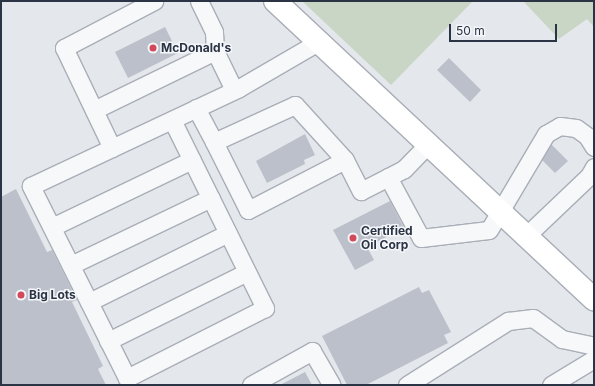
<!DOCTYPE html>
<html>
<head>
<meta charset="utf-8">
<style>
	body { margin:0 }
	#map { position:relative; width:595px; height:386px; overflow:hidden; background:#e4e7ec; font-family:Inter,sans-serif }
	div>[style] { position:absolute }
	.green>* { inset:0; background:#c9d6c5 }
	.building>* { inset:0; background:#bbc0ca }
	.roads { filter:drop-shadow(1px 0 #a9aeb7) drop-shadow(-1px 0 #a9aeb7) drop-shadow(0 1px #a9aeb7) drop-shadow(0 -1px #a9aeb7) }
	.minor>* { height:17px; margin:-8.5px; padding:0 8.5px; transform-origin:8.5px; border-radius:8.5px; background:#f7f8fa }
	.highway>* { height:22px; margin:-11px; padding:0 11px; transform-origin:11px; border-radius:11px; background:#fff }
	.dots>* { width:11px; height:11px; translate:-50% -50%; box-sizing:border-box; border:2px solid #f4f6f9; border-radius:50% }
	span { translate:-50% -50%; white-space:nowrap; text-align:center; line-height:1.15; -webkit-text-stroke:3px #f4f6f9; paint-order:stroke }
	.poi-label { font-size:12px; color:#2b3445; font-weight:700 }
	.left { translate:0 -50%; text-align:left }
	.frame { position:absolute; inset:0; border:2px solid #2b3445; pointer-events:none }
	.scale { position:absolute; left:449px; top:24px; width:108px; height:18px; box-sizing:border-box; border:2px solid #2b3445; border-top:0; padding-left:5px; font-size:12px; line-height:14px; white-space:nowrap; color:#2b3445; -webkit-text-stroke:3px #f4f6f9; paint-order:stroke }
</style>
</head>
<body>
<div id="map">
	<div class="green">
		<div style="clip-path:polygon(302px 1px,473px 1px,391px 85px)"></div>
		<div style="clip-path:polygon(523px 1px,594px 1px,594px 27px,587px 19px,559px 39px)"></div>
	</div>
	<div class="building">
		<div style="clip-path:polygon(165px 27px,178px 53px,128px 78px,115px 52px)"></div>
		<div style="clip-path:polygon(449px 58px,481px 90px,470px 102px,437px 70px)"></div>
		<div style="clip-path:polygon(305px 134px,315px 155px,304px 160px,305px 164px,267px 183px,256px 161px)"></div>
		<div style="clip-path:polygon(551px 144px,568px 161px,555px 173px,542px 160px)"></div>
		<div style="clip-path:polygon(16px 189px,47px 252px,52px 250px,77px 300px,72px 302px,103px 366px,98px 369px,106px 385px,1px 385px,1px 197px)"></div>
		<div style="clip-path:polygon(390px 201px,404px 228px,367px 247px,374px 260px,355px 270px,333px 230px)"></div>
		<div style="clip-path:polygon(419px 287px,422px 293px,429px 290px,451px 332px,444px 335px,448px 343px,366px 385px,347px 385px,322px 336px)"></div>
		<div style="clip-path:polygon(305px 372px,312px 385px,280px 385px)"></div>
	</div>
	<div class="roads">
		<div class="minor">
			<div style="left:199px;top:1px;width:34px;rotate:64deg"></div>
			<div style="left:214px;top:32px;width:19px;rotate:87deg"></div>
			<div style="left:215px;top:51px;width:43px;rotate:64deg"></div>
			<div style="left:196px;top:108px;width:38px;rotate:62deg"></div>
			<div style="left:214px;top:142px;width:89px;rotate:-24.6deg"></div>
			<div style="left:295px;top:105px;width:74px;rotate:47.7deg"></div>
			<div style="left:345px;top:160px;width:35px;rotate:63deg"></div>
			<div style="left:361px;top:191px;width:48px;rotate:-27.1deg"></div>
			<div style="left:404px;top:169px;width:35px;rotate:-46deg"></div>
			<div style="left:94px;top:110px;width:135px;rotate:-26deg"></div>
			<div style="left:172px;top:120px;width:210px;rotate:63.7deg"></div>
			<div style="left:265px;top:308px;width:155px;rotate:153.1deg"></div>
			<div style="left:127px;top:378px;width:215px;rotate:-116.6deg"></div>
			<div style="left:31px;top:186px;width:230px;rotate:-25.2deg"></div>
			<div style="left:239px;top:88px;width:91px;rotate:-30.2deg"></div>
			<div style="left:214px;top:142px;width:76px;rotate:63.4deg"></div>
			<div style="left:248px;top:210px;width:109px;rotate:-27.3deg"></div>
			<div style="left:112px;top:148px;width:111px;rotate:-115.6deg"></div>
			<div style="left:64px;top:48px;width:102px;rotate:-27.6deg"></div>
			<div style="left:388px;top:177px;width:69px;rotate:61.6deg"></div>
			<div style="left:421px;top:238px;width:68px;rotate:-6.7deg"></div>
			<div style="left:489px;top:230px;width:112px;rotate:-59.3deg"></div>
			<div style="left:546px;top:134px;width:16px;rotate:-30deg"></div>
			<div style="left:560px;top:126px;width:16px;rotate:7deg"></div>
			<div style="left:576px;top:128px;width:14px;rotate:36deg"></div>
			<div style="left:587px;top:136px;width:13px;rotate:58deg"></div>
			<div style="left:52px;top:227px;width:155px;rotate:-25.6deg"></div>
			<div style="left:526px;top:236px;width:87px;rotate:-43.6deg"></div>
			<div style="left:589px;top:176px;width:10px;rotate:-61deg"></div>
			<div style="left:71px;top:265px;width:155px;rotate:-25.6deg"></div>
			<div style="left:89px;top:302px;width:155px;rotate:-26.4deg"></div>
			<div style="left:108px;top:341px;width:155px;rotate:-26.4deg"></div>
			<div style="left:251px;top:385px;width:70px;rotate:-29.1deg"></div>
			<div style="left:312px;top:351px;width:39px;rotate:60deg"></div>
			<div style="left:407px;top:385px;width:120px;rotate:-32.4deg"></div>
			<div style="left:508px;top:321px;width:25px;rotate:-7deg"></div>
			<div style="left:533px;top:318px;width:36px;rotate:36deg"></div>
			<div style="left:562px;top:339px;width:33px;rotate:12deg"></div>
			<div style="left:551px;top:385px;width:50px;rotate:-31.2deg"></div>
		</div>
		<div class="highway">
			<div style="left:275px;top:1px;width:437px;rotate:43.1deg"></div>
		</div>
	</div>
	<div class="dots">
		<div style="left:153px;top:48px;background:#d1495b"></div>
		<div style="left:353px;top:238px;background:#d1495b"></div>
		<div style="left:21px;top:295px;background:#d1495b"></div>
	</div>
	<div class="poi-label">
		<span class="left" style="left:161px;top:48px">McDonald's</span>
		<span class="left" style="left:361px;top:238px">Certified<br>Oil Corp</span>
		<span class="left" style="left:29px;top:295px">Big Lots</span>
	</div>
	<div class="frame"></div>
	<div class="scale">50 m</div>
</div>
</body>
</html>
